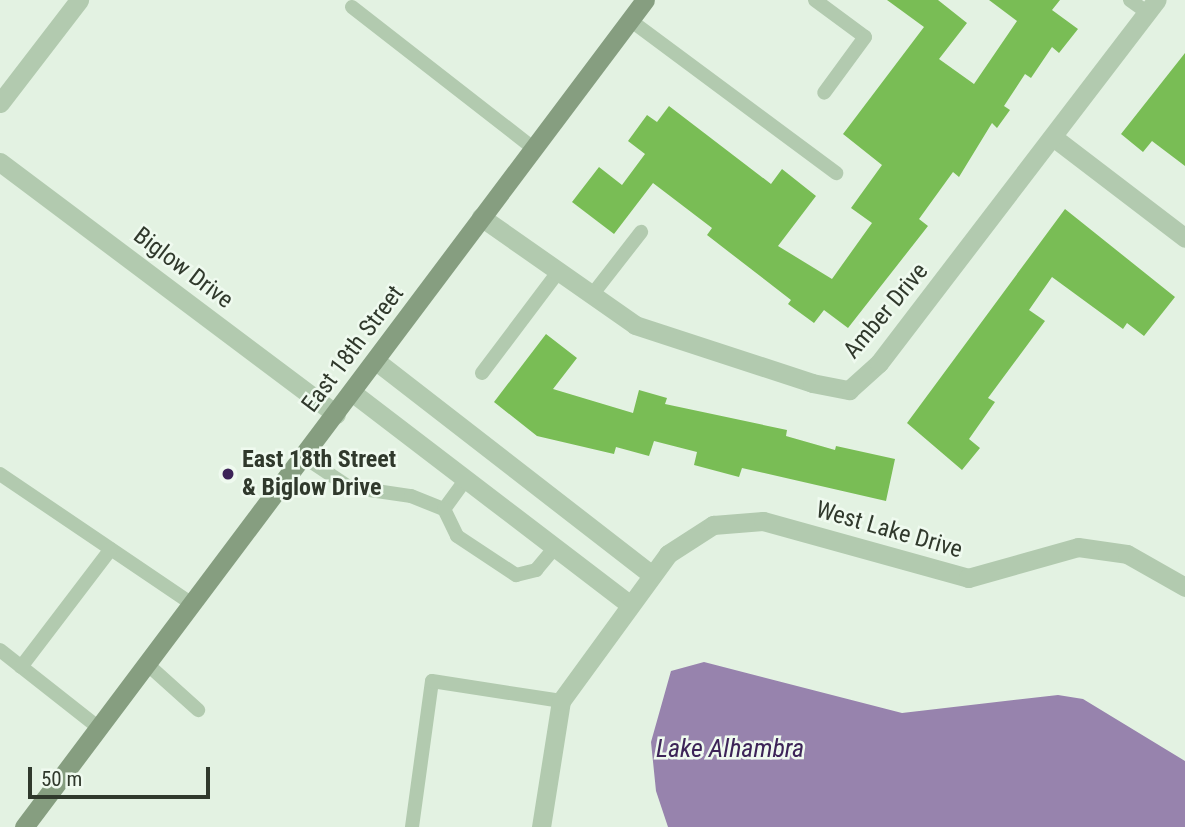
<!DOCTYPE html>
<html>
<head>
<meta charset="utf-8">
<style>
	body { margin:0 }
	#map { position:relative; width:1185px; height:827px; overflow:hidden; background:#e3f2e2; font-family:"Roboto Condensed",sans-serif }
	div>[style] { position:absolute }
	.water>* { inset:0; background:#9783ad }
	.building>* { inset:0; background:#79bd55 }
	.service>* { height:14px; margin:-7px; padding:0 7px; transform-origin:7px; border-radius:7px; background:#b2caaf }
	.minor>* { height:19px; margin:-9.5px; padding:0 9.5px; transform-origin:9.5px; border-radius:9.5px; background:#b2caaf }
	.secondary>* { height:19px; margin:-9.5px; padding:0 9.5px; transform-origin:9.5px; border-radius:9.5px; background:#869e80 }
	.dots>* { width:19px; height:19px; translate:-50% -50%; box-sizing:border-box; border:4px solid #effaef; border-radius:50% }
	span { translate:-50% -50%; white-space:nowrap; text-align:center; line-height:1.15; -webkit-text-stroke:5px #effaef; paint-order:stroke }
	.street-label { font-size:24px; color:#30392c }
	.poi-label { font-size:24px; color:#30392c; font-weight:700 }
	.left { translate:0 -50%; text-align:left }
	.water-label { font-size:26px; color:#3d2458; font-style:italic }
	.scale { position:absolute; left:28px; top:767px; width:182px; height:32px; box-sizing:border-box; border:4px solid #30392c; border-top:0; padding-left:9px; font-size:21px; line-height:24px; white-space:nowrap; color:#30392c; -webkit-text-stroke:5px #effaef; paint-order:stroke }
</style>
</head>
<body>
<div id="map">
	<div class="water">
		<div style="clip-path:polygon(704px 662px,902px 713px,1058px 695px,1083px 699px,1185px 761px,1185px 827px,668px 827px,656px 791px,651px 742px,671px 671px)"></div>
	</div>
	<div class="building">
		<div style="clip-path:polygon(887px 0,938px 0,967px 23px,939px 59px,974px 84px,1017px 21px,989px 0,1060px 0,1052px 10px,1078px 29px,1059px 53px,1052px 47px,1031px 78px,1025px 74px,1004px 106px,1010px 110px,997px 128px,992px 123px,959px 177px,953px 172px,919px 219px,928px 226px,848px 328px,824px 310px,814px 323px,788px 304px,791px 300px,707px 235px,712px 228px,653px 183px,614px 234px,572px 202px,599px 167px,622px 185px,645px 154px,628px 141px,647px 115px,657px 122px,669px 106px,771px 184px,782px 169px,816px 196px,778px 246px,832px 279px,872px 223px,851px 208px,882px 165px,843px 134px,924px 27px)"></div>
		<div style="clip-path:polygon(1185px 53px,1185px 166px,1152px 141px,1143px 152px,1121px 134px)"></div>
		<div style="clip-path:polygon(1065px 209px,1175px 297px,1144px 336px,1127px 323px,1123px 329px,1052px 277px,1029px 310px,1045px 321px,988px 398px,995px 402px,969px 439px,980px 448px,962px 470px,907px 423px)"></div>
		<div style="clip-path:polygon(546px 334px,577px 358px,553px 389px,633px 413px,639px 390px,667px 398px,665px 404px,787px 430px,786px 436px,835px 450px,836px 446px,895px 459px,886px 501px,742px 468px,739px 477px,694px 465px,697px 452px,654px 441px,649px 456px,616px 447px,614px 454px,537px 436px,494px 402px)"></div>
	</div>
	<div class="service">
		<div style="left:815px;top:0;width:62px;rotate:36.5deg"></div>
		<div style="left:865px;top:37px;width:69px;rotate:126.2deg"></div>
		<div style="left:1130px;top:0;width:22px;rotate:36deg"></div>
		<div style="left:352px;top:7px;width:229px;rotate:37.9deg"></div>
		<div style="left:630px;top:20px;width:257px;rotate:36.6deg"></div>
		<div style="left:592px;top:295px;width:80px;rotate:-52.1deg"></div>
		<div style="left:482px;top:373px;width:128px;rotate:-53deg"></div>
		<div style="left:304px;top:457px;width:54px;rotate:33.7deg"></div>
		<div style="left:349px;top:487px;width:63px;rotate:8.3deg"></div>
		<div style="left:411px;top:496px;width:35px;rotate:22deg"></div>
		<div style="left:0;top:474px;width:232px;rotate:34.1deg"></div>
		<div style="left:466px;top:479px;width:37px;rotate:126deg"></div>
		<div style="left:444px;top:509px;width:30px;rotate:64deg"></div>
		<div style="left:457px;top:536px;width:71px;rotate:33.5deg"></div>
		<div style="left:516px;top:575px;width:21px;rotate:-14deg"></div>
		<div style="left:536px;top:570px;width:30px;rotate:-50deg"></div>
		<div style="left:0;top:650px;width:126px;rotate:38.2deg"></div>
		<div style="left:147px;top:664px;width:69px;rotate:42deg"></div>
		<div style="left:21px;top:667px;width:148px;rotate:-52.7deg"></div>
		<div style="left:412px;top:827px;width:147px;rotate:-82.2deg"></div>
		<div style="left:432px;top:681px;width:131px;rotate:8.8deg"></div>
	</div>
	<div class="minor">
		<div style="left:0;top:103px;width:130px;rotate:-52.5deg"></div>
		<div style="left:1053px;top:137px;width:166px;rotate:37.4deg"></div>
		<div style="left:0;top:162px;width:420px;rotate:36.9deg"></div>
		<div style="left:481px;top:217px;width:188px;rotate:35deg"></div>
		<div style="left:635px;top:325px;width:186px;rotate:18.1deg"></div>
		<div style="left:812px;top:383px;width:38px;rotate:11deg"></div>
		<div style="left:849px;top:390px;width:40px;rotate:-42deg"></div>
		<div style="left:879px;top:363px;width:457px;rotate:-52.6deg"></div>
		<div style="left:376px;top:361px;width:348px;rotate:37.8deg"></div>
		<div style="left:353px;top:393px;width:346px;rotate:37.4deg"></div>
		<div style="left:541px;top:827px;width:128px;rotate:-81deg"></div>
		<div style="left:561px;top:701px;width:182px;rotate:-53.9deg"></div>
		<div style="left:668px;top:554px;width:54px;rotate:-32.8deg"></div>
		<div style="left:713px;top:525px;width:50px;rotate:-4.6deg"></div>
		<div style="left:763px;top:521px;width:213px;rotate:15.5deg"></div>
		<div style="left:968px;top:578px;width:114px;rotate:-15.7deg"></div>
		<div style="left:1078px;top:547px;width:49px;rotate:8.1deg"></div>
		<div style="left:1127px;top:554px;width:67px;rotate:29.6deg"></div>
	</div>
	<div class="secondary">
		<div style="left:24px;top:827px;width:1034px;rotate:-53.1deg"></div>
	</div>
	<div class="dots">
		<div style="left:228px;top:474px;background:#3d2458"></div>
	</div>
	<div class="street-label">
		<span style="left:183px;top:268px;rotate:37deg">Biglow Drive</span>
		<span style="left:886px;top:311px;rotate:-50deg">Amber Drive</span>
		<span style="left:353px;top:349px;rotate:-53deg">East 18th Street</span>
		<span style="left:889px;top:530px;rotate:16deg">West Lake Drive</span>
	</div>
	<div class="poi-label">
		<span class="left" style="left:242px;top:474px">East 18th Street<br>&amp; Biglow Drive</span>
	</div>
	<div class="water-label">
		<span style="left:730px;top:749px">Lake Alhambra</span>
	</div>
	<div class="scale">50 m</div>
</div>
</body>
</html>
